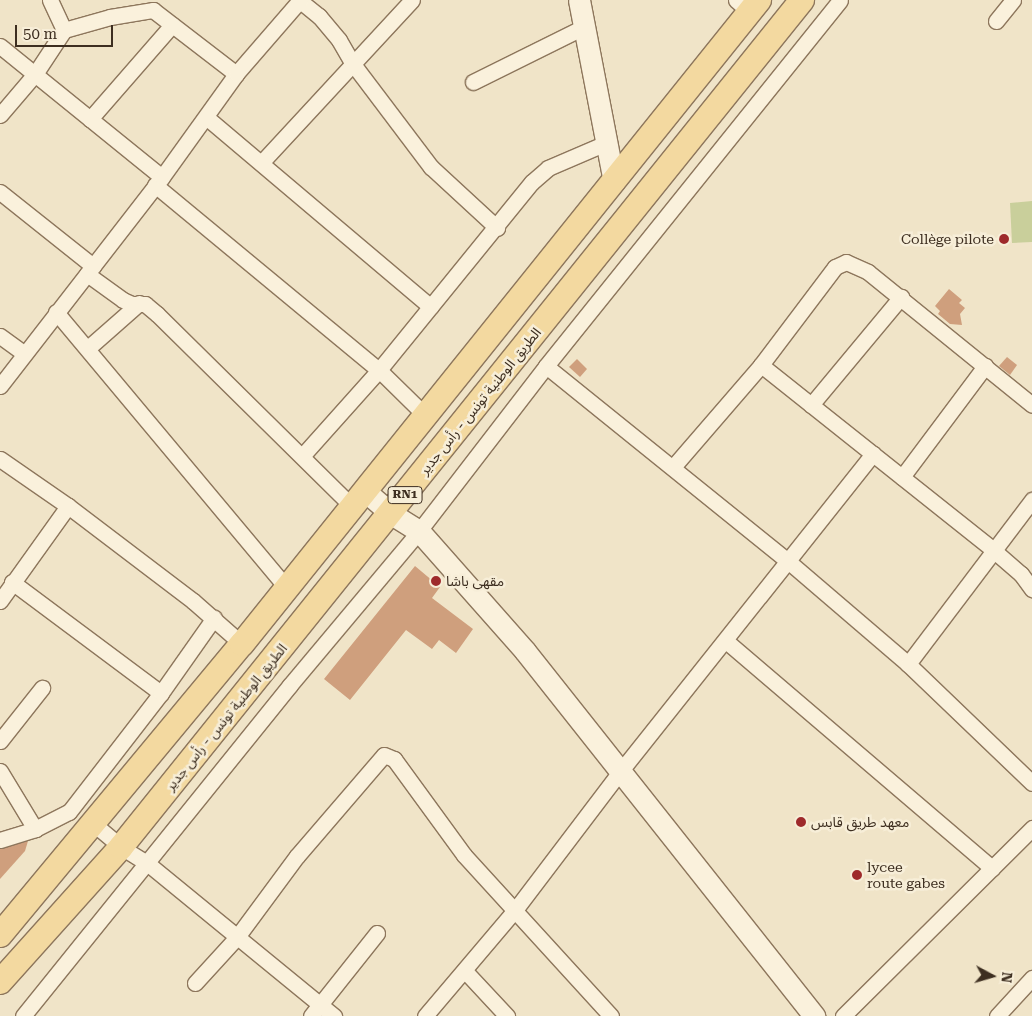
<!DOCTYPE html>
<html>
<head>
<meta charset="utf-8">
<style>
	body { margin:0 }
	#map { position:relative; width:1032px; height:1016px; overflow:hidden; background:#f0e4c8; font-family:"Roboto Serif","Noto Sans Arabic",serif }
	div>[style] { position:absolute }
	.green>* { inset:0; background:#c9cf9b }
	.building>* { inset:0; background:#cf9f7d }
	.roads { filter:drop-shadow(1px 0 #8d765c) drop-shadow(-1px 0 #8d765c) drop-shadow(0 1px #8d765c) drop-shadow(0 -1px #8d765c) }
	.street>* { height:15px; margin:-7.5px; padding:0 7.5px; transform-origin:7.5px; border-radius:7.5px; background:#faf1dc }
	.secondary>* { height:21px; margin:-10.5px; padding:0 10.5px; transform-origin:10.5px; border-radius:10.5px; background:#faf1dc }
	.primary>* { height:24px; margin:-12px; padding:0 12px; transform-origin:12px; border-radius:12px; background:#f3d9a0 }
	.dots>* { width:14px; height:14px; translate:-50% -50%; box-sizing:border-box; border:2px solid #f7eed8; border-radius:50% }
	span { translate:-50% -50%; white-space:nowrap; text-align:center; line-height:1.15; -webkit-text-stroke:5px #f7eed8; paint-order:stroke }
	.shield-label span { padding:1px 4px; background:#f7eed8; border:1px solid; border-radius:4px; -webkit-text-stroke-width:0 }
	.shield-label { font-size:12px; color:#3d2e20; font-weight:700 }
	.poi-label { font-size:14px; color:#3d2e20 }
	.right { translate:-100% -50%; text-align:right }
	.left { translate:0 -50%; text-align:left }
	.street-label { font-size:14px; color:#3d2e20 }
	.north { position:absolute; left:967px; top:951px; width:50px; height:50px; -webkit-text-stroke:4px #f7eed8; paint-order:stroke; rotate:96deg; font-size:14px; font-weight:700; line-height:20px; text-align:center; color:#3d2e20 }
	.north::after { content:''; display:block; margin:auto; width:18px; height:22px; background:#3d2e20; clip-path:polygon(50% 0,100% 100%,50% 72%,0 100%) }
	.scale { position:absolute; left:15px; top:25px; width:98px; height:22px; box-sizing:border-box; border:2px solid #3d2e20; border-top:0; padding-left:6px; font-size:15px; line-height:18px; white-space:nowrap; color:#3d2e20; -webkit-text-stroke:4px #f7eed8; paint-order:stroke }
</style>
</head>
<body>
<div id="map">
	<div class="green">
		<div style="clip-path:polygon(1032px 201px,1032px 242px,1012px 243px,1010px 203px)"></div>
	</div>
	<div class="building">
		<div style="clip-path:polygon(949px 289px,962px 300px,959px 303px,965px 308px,960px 314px,962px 325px,950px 324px,938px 314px,940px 311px,935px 306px)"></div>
		<div style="clip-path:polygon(1007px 357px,1017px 365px,1010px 375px,999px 366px)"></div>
		<div style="clip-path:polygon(577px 359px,587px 369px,580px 377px,569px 367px)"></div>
		<div style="clip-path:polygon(415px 566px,440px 587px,432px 598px,473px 629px,456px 653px,439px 640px,432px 649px,406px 630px,350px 700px,324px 679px)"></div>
		<div style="clip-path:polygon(28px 841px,25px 851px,0 879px,0 849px)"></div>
	</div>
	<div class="roads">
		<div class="street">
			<div style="left:50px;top:0;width:33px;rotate:65deg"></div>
			<div style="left:64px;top:30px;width:48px;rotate:-15.8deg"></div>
			<div style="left:110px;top:17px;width:44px;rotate:-9.2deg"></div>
			<div style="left:153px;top:10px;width:105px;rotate:37.6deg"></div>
			<div style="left:299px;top:0;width:26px;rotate:39deg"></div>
			<div style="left:319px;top:16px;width:31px;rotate:50deg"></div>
			<div style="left:339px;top:40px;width:28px;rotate:60deg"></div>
			<div style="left:353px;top:64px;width:129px;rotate:52.9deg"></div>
			<div style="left:431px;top:167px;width:90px;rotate:42.7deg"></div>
			<div style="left:736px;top:0;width:18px;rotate:41deg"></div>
			<div style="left:996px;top:21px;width:27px;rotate:-51deg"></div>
			<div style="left:0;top:46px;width:208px;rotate:39deg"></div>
			<div style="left:473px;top:82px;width:124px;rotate:-26.4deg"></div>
			<div style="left:0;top:115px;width:54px;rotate:-49.5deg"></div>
			<div style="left:35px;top:74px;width:53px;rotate:-56.6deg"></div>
			<div style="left:206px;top:117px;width:294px;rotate:40.2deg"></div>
			<div style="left:90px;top:119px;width:125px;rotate:-48.9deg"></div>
			<div style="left:261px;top:163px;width:222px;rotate:-47.2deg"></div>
			<div style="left:155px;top:185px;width:291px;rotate:39.6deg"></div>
			<div style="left:379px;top:370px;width:64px;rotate:44.4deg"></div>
			<div style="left:0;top:192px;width:119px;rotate:38.5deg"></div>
			<div style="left:87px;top:274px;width:44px;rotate:35.8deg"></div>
			<div style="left:123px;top:300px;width:10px;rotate:24deg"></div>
			<div style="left:132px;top:304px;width:13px"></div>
			<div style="left:145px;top:304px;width:16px;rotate:40deg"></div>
			<div style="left:157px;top:314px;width:272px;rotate:44.6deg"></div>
			<div style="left:56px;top:312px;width:360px;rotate:50.1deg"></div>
			<div style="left:0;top:336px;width:29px;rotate:36deg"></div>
			<div style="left:88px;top:348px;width:68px;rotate:-41.4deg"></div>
			<div style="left:761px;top:365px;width:295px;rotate:38.5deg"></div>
			<div style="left:992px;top:549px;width:38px;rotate:41deg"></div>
			<div style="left:1021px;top:574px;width:19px;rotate:54deg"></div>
			<div style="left:546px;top:366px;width:312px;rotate:38.9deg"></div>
			<div style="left:789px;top:562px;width:157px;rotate:40.6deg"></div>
			<div style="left:908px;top:664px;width:172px;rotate:43.8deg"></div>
			<div style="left:0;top:386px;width:264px;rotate:-52.2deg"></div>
			<div style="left:162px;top:177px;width:127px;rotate:-54.3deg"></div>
			<div style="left:236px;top:74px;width:98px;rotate:-49.1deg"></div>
			<div style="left:811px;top:405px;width:141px;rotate:-50.2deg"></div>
			<div style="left:303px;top:455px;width:114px;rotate:-48.2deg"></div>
			<div style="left:379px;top:370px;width:242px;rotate:-50.9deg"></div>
			<div style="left:532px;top:182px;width:21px;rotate:-41deg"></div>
			<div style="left:548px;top:168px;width:63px;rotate:-23.3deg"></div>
			<div style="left:0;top:459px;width:83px;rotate:34.7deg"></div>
			<div style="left:68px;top:506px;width:157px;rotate:37.2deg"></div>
			<div style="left:193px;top:601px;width:65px;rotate:41.3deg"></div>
			<div style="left:673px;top:467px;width:135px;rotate:-49.2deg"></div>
			<div style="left:761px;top:365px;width:123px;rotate:-52.9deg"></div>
			<div style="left:835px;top:267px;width:12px;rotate:-24deg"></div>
			<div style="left:846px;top:262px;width:24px;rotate:24deg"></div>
			<div style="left:868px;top:272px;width:211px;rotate:39deg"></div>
			<div style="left:902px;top:477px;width:139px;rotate:-53.2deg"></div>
			<div style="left:12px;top:582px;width:186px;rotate:36.7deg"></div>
			<div style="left:0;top:601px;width:117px;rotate:-54.4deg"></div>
			<div style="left:726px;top:641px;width:350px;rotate:40.5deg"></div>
			<div style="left:908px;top:664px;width:206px;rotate:-52.9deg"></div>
			<div style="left:0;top:741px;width:68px;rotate:-51.6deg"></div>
			<div style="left:0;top:771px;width:68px;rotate:58.9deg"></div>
			<div style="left:95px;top:825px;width:34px;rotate:40deg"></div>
			<div style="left:121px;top:847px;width:31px;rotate:32deg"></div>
			<div style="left:147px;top:863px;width:242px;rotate:39.3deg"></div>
			<div style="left:0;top:840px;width:37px;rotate:-17deg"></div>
			<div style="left:35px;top:829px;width:38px;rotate:-27deg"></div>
			<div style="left:69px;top:812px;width:150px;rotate:-52.3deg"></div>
			<div style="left:161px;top:693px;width:92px;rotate:-54.8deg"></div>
			<div style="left:465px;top:971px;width:62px;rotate:47deg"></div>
			<div style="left:195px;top:983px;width:62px;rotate:-47.6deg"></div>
			<div style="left:237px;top:937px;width:101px;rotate:-53.5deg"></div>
			<div style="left:297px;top:856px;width:133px;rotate:-49.3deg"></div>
			<div style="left:384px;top:755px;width:11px;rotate:22deg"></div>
			<div style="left:394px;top:759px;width:119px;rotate:53.9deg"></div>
			<div style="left:464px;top:855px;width:218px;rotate:47.6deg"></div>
			<div style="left:23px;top:1016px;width:425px;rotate:-51.1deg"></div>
			<div style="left:290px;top:685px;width:201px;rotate:-50deg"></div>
			<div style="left:419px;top:531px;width:208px;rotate:-52.4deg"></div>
			<div style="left:546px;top:366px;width:469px;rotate:-51.2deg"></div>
			<div style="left:311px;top:1016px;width:106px;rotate:-51.5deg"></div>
			<div style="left:425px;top:1016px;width:139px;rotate:-49.7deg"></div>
			<div style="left:515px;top:910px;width:172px;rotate:-52.8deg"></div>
			<div style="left:619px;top:773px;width:408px;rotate:-51.5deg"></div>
			<div style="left:843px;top:1016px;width:267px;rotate:-44.8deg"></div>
			<div style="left:997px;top:1016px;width:52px;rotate:-47.4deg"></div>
		</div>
		<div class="secondary">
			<div style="left:579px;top:0;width:185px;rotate:79.1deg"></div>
			<div style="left:365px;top:491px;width:33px;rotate:41deg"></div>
			<div style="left:390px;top:513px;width:34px;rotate:32deg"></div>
			<div style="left:419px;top:531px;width:160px;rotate:48.5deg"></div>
			<div style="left:525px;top:651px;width:466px;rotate:51.6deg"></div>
		</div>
		<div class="primary">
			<div style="left:0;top:935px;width:378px;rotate:-50.3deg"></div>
			<div style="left:242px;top:644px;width:826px;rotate:-51.24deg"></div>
			<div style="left:0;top:982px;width:181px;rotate:-48.1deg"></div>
			<div style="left:121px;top:847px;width:1087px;rotate:-51.2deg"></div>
		</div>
	</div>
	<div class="dots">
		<div style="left:1004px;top:239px;background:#9e2a2b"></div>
		<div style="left:436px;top:581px;background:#9e2a2b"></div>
		<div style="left:801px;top:822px;background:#9e2a2b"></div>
		<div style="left:857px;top:875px;background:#9e2a2b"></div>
	</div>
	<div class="shield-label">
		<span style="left:405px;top:495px">RN1</span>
	</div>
	<div class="poi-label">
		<span class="right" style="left:994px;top:239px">Collège pilote</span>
		<span class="left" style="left:446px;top:581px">مقهى باشا</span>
		<span class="left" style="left:811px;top:822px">معهد طريق قابس</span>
		<span class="left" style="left:867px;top:875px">lycee<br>route gabes</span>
	</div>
	<div class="street-label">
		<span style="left:480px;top:401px;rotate:-51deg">الطريق الوطنية تونس - رأس جدير</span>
		<span style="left:226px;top:717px;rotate:-51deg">الطريق الوطنية تونس - رأس جدير</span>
	</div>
	<div class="north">N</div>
	<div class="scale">50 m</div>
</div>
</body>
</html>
